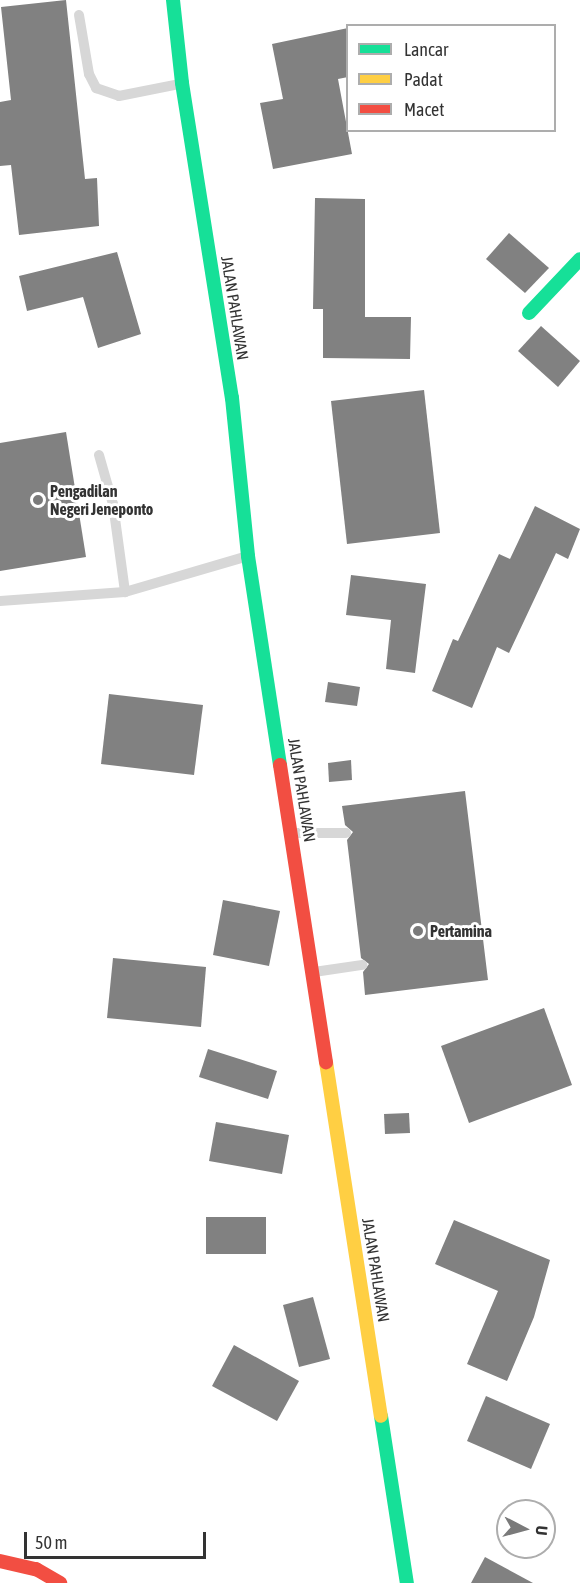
<!DOCTYPE html>
<html>
<head>
<meta charset="utf-8">
<style>
	body { margin:0 }
	#map { position:relative; width:580px; height:1583px; overflow:hidden; background:#fff; font-family:"Asap Condensed",sans-serif }
	div>[style] { position:absolute }
	.building>* { inset:0; background:#818181 }
	.lane>* { height:10px; margin:-5px; padding:0 5px; transform-origin:5px; border-radius:5px; background:#d7d7d7 }
	.fast>* { height:14px; margin:-7px; padding:0 7px; transform-origin:7px; border-radius:7px; background:#16e098 }
	.slow>* { height:14px; margin:-7px; padding:0 7px; transform-origin:7px; border-radius:7px; background:#ffcf43 }
	.jam>* { height:14px; margin:-7px; padding:0 7px; transform-origin:7px; border-radius:7px; background:#f24e42 }
	.dots>* { width:16px; height:16px; translate:-50% -50%; box-sizing:border-box; border:3px solid #fff; border-radius:50% }
	span { translate:-50% -50%; white-space:nowrap; text-align:center; line-height:1.15; -webkit-text-stroke:6px #fff; paint-order:stroke }
	.street-label { font-size:16px; color:#333 }
	.poi-label { font-size:16px; color:#333; font-weight:700 }
	.left { translate:0 -50%; text-align:left }
	.legend { position:absolute; left:346px; top:24px; width:210px; height:108px; box-sizing:border-box; background:#fff; border:2px solid #adadad; margin:0; padding:8px 10px; list-style:none; font-size:18px; color:#333 }
	.legend li { display:flex; align-items:center; gap:12px; height:30px }
	.legend b { width:30px; border:2px solid #adadad }
	.north { position:absolute; left:496px; top:1499px; width:60px; height:60px; box-sizing:border-box; background:#fff; border:2px solid #adadad; border-radius:50%; rotate:96deg; font-size:16px; font-weight:700; line-height:24px; text-align:center; color:#333 }
	.north::after { content:''; display:block; margin:auto; width:21px; height:27px; background:#7a7a7a; clip-path:polygon(50% 0,100% 100%,50% 72%,0 100%) }
	.scale { position:absolute; left:24px; top:1532px; width:182px; height:27px; box-sizing:border-box; border:3px solid #333; border-top:0; padding-left:8px; font-size:18px; line-height:21px; white-space:nowrap; color:#333; -webkit-text-stroke:4px #fff; paint-order:stroke }
</style>
</head>
<body>
<div id="map">
	<div class="building">
		<div style="clip-path:polygon(66px 0,85px 179px,97px 178px,99px 226px,19px 235px,11px 165px,0 166px,0 102px,11px 100px,1px 7px)"></div>
		<div style="clip-path:polygon(348px 28px,348px 77px,338px 79px,352px 154px,273px 169px,260px 103px,283px 99px,272px 44px)"></div>
		<div style="clip-path:polygon(315px 198px,365px 199px,365px 317px,411px 317px,410px 359px,323px 358px,323px 309px,313px 309px)"></div>
		<div style="clip-path:polygon(509px 233px,549px 268px,525px 293px,486px 259px)"></div>
		<div style="clip-path:polygon(117px 252px,141px 334px,98px 348px,83px 297px,27px 311px,19px 276px)"></div>
		<div style="clip-path:polygon(541px 326px,580px 361px,558px 387px,518px 351px)"></div>
		<div style="clip-path:polygon(424px 390px,440px 533px,347px 544px,331px 401px)"></div>
		<div style="clip-path:polygon(66px 432px,86px 557px,0 571px,0 443px)"></div>
		<div style="clip-path:polygon(535px 506px,580px 529px,568px 559px,556px 553px,509px 653px,497px 647px,472px 708px,432px 691px,453px 639px,458px 641px,499px 554px,510px 559px)"></div>
		<div style="clip-path:polygon(351px 575px,426px 584px,415px 673px,386px 669px,391px 620px,346px 615px)"></div>
		<div style="clip-path:polygon(328px 682px,360px 687px,357px 706px,325px 702px)"></div>
		<div style="clip-path:polygon(109px 694px,203px 705px,194px 775px,101px 764px)"></div>
		<div style="clip-path:polygon(351px 760px,352px 780px,329px 782px,328px 763px)"></div>
		<div style="clip-path:polygon(465px 791px,488px 980px,365px 995px,363px 972px,369px 964px,361px 958px,347px 840px,353px 832px,345px 825px,342px 806px)"></div>
		<div style="clip-path:polygon(223px 900px,280px 911px,269px 966px,213px 955px)"></div>
		<div style="clip-path:polygon(113px 958px,206px 967px,201px 1027px,107px 1018px)"></div>
		<div style="clip-path:polygon(544px 1008px,572px 1085px,469px 1123px,441px 1046px)"></div>
		<div style="clip-path:polygon(208px 1049px,277px 1071px,268px 1099px,199px 1077px)"></div>
		<div style="clip-path:polygon(409px 1113px,410px 1133px,385px 1134px,384px 1114px)"></div>
		<div style="clip-path:polygon(216px 1122px,289px 1135px,282px 1174px,209px 1161px)"></div>
		<div style="clip-path:polygon(206px 1217px,266px 1217px,266px 1254px,206px 1254px)"></div>
		<div style="clip-path:polygon(454px 1220px,550px 1260px,534px 1317px,507px 1381px,467px 1364px,498px 1291px,435px 1264px)"></div>
		<div style="clip-path:polygon(313px 1297px,330px 1359px,299px 1367px,283px 1305px)"></div>
		<div style="clip-path:polygon(234px 1345px,299px 1381px,277px 1421px,212px 1386px)"></div>
		<div style="clip-path:polygon(486px 1396px,550px 1424px,531px 1469px,467px 1441px)"></div>
		<div style="clip-path:polygon(485px 1557px,533px 1583px,471px 1583px)"></div>
	</div>
	<div class="lane">
		<div style="left:79px;top:15px;width:60px;rotate:80.4deg"></div>
		<div style="left:89px;top:74px;width:16px;rotate:63deg"></div>
		<div style="left:96px;top:88px;width:24px;rotate:19deg"></div>
		<div style="left:119px;top:96px;width:61px;rotate:-11.3deg"></div>
		<div style="left:99px;top:455px;width:51px;rotate:74.1deg"></div>
		<div style="left:113px;top:504px;width:89px;rotate:82.2deg"></div>
		<div style="left:125px;top:592px;width:125px;rotate:-16.3deg"></div>
		<div style="left:0;top:601px;width:125px;rotate:-4.1deg"></div>
		<div style="left:295px;top:833px;width:51px"></div>
		<div style="left:314px;top:972px;width:49px;rotate:-8.3deg"></div>
	</div>
	<div class="fast">
		<div style="left:173px;top:0;width:83px;rotate:83.8deg"></div>
		<div style="left:182px;top:83px;width:319px;rotate:81deg"></div>
		<div style="left:232px;top:398px;width:159px;rotate:84.2deg"></div>
		<div style="left:248px;top:556px;width:211px;rotate:81.3deg"></div>
		<div style="left:529px;top:313px;width:74px;rotate:-46.6deg"></div>
		<div style="left:381px;top:1416px;width:169px;rotate:81.2deg"></div>
	</div>
	<div class="slow">
		<div style="left:326px;top:1062px;width:358px;rotate:81.2deg"></div>
	</div>
	<div class="jam">
		<div style="left:280px;top:765px;width:301px;rotate:81.2deg"></div>
		<div style="left:0;top:1561px;width:37px;rotate:13deg"></div>
		<div style="left:36px;top:1569px;width:28px;rotate:30deg"></div>
	</div>
	<div class="dots">
		<div style="left:38px;top:500px;background:#7a7a7a"></div>
		<div style="left:418px;top:931px;background:#7a7a7a"></div>
	</div>
	<div class="street-label">
		<span style="left:235px;top:308px;rotate:81deg">JALAN PAHLAWAN</span>
		<span style="left:302px;top:790px;rotate:81deg">JALAN PAHLAWAN</span>
		<span style="left:376px;top:1270px;rotate:81deg">JALAN PAHLAWAN</span>
	</div>
	<div class="poi-label">
		<span class="left" style="left:50px;top:500px">Pengadilan<br>Negeri Jeneponto</span>
		<span class="left" style="left:430px;top:931px">Pertamina</span>
	</div>
	<ul class="legend">
	<li><b style="height:8px;background:#16e098"></b>Lancar</li>
	<li><b style="height:8px;background:#ffcf43"></b>Padat</li>
	<li><b style="height:8px;background:#f24e42"></b>Macet</li>
	</ul>
	<div class="north">U</div>
	<div class="scale">50 m</div>
</div>
</body>
</html>
